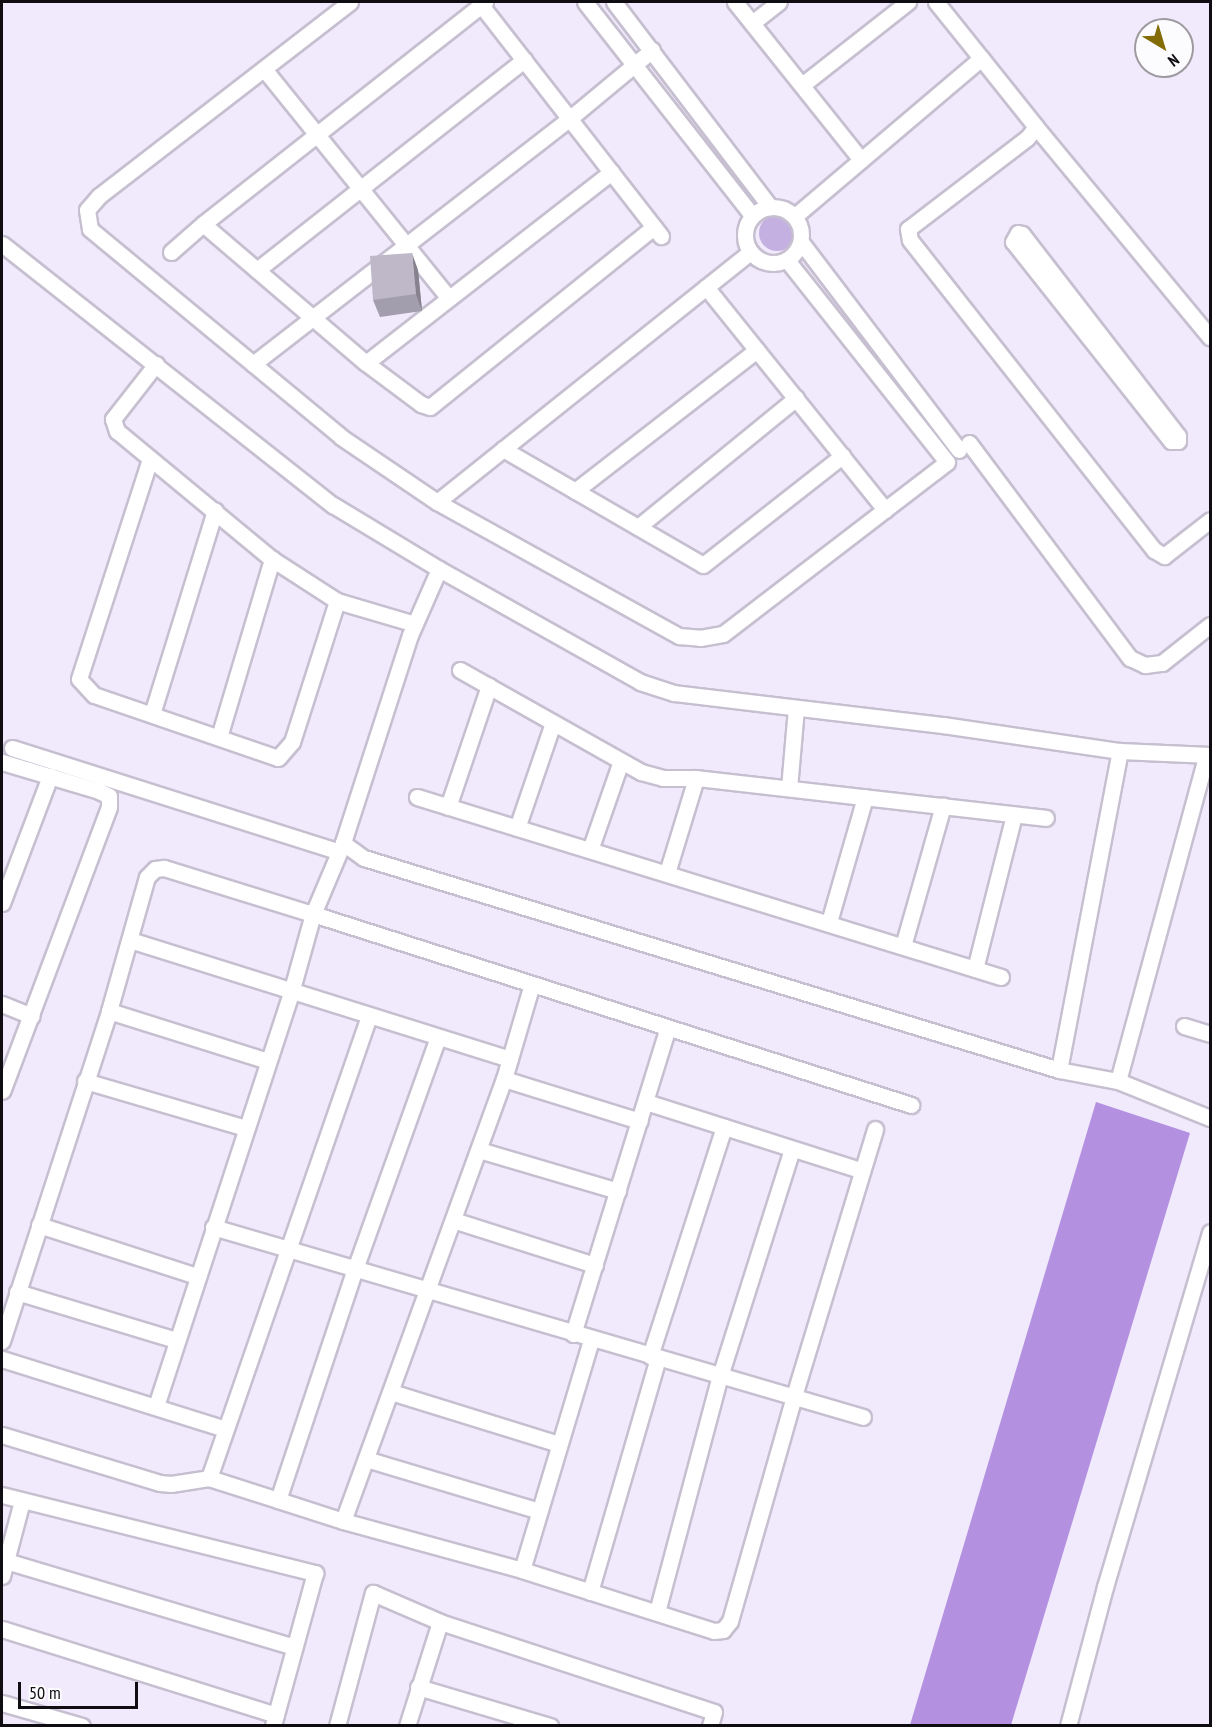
<!DOCTYPE html>
<html>
<head>
<meta charset="utf-8">
<style>
	body { margin:0 }
	#map { position:relative; width:1212px; height:1727px; overflow:hidden; background:#f1eafc; font-family:"PT Sans Narrow",sans-serif }
	div>[style] { position:absolute }
	.green>* { inset:0; background:#c4b0e1 }
	.round { border-radius:50% }
	.water>* { inset:0; background:#b390e0 }
	.roads { filter:drop-shadow(2px 0 #c6bfd0) drop-shadow(-2px 0 #c6bfd0) drop-shadow(0 2px #c6bfd0) drop-shadow(0 -2px #c6bfd0) }
	.street>* { height:15px; margin:-7.5px; padding:0 7.5px; transform-origin:7.5px; border-radius:7.5px; background:#fff }
	.street>.ring { margin:-7.5px; padding:0; box-sizing:content-box; background:none; border:15px solid #fff; border-radius:50% }
	.wall>* { inset:0; background:#a39ead }
	.shaded-wall>* { inset:0; background:#85818d }
	.building>* { inset:0; background:#beb8c9 }
	span { translate:-50% -50%; white-space:nowrap; text-align:center; line-height:1.15; -webkit-text-stroke:4.5px #fcfbfe; paint-order:stroke }
	.frame { position:absolute; inset:0; border:3px solid #0f0c12; pointer-events:none }
	.north { position:absolute; left:1134px; top:18px; width:60px; height:60px; box-sizing:border-box; background:#fcfbfe; border:2px solid #9d9ba0; border-radius:50%; rotate:142deg; font-size:16px; font-weight:700; line-height:24px; text-align:center; color:#0f0c12 }
	.north::after { content:''; display:block; margin:auto; width:21px; height:27px; background:#836b06; clip-path:polygon(50% 0,100% 100%,50% 72%,0 100%) }
	.scale { position:absolute; left:18px; top:1682px; width:120px; height:27px; box-sizing:border-box; border:3px solid #0f0c12; border-top:0; padding-left:8px; font-size:18px; line-height:21px; white-space:nowrap; color:#0f0c12; -webkit-text-stroke:4px #fcfbfe; paint-order:stroke }
</style>
</head>
<body>
<div id="map">
	<div class="green">
		<div class="round" style="left:759px;top:215px;width:36px;height:36px"></div>
	</div>
	<div class="water">
		<div style="clip-path:polygon(1096px 1102px,1190px 1133px,1011px 1725px,910px 1725px)"></div>
	</div>
	<div class="roads">
		<div class="street">
			<div style="left:350px;top:2px;width:317px;rotate:142.3deg"></div>
			<div style="left:99px;top:196px;width:18px;rotate:131deg"></div>
			<div style="left:87px;top:210px;width:19px;rotate:81deg"></div>
			<div style="left:90px;top:229px;width:326px;rotate:39.6deg"></div>
			<div style="left:341px;top:437px;width:116px;rotate:34.1deg"></div>
			<div style="left:437px;top:502px;width:277px;rotate:29deg"></div>
			<div style="left:679px;top:636px;width:21px;rotate:5deg"></div>
			<div style="left:700px;top:638px;width:23px;rotate:-10deg"></div>
			<div style="left:723px;top:634px;width:282px;rotate:-37.5deg"></div>
			<div style="left:947px;top:462px;width:258px;rotate:-128.4deg"></div>
			<div style="left:585px;top:2px;width:271px;rotate:51.9deg"></div>
			<div style="left:614px;top:2px;width:258px;rotate:52.7deg"></div>
			<div style="left:735px;top:2px;width:202px;rotate:51.4deg"></div>
			<div style="left:936px;top:2px;width:72px;rotate:51.2deg"></div>
			<div style="left:481px;top:5px;width:293px;rotate:52.1deg"></div>
			<div style="left:752px;top:23px;width:34px;rotate:-38deg"></div>
			<div style="left:264px;top:69px;width:293px;rotate:51.1deg"></div>
			<div style="left:802px;top:85px;width:135px;rotate:-38.1deg"></div>
			<div style="left:1036px;top:127px;width:273px;rotate:50.4deg"></div>
			<div class="ring" style="left:745px;top:207px;width:41px;height:41px"></div>
			<div style="left:795px;top:216px;width:244px;rotate:-40.3deg"></div>
			<div style="left:981px;top:58px;width:88px;rotate:51.4deg"></div>
			<div style="left:1036px;top:127px;width:14px;rotate:129deg"></div>
			<div style="left:1027px;top:138px;width:150px;rotate:142.6deg"></div>
			<div style="left:908px;top:229px;width:11px;rotate:80deg"></div>
			<div style="left:910px;top:240px;width:395px;rotate:51.8deg"></div>
			<div style="left:1154px;top:550px;width:12px;rotate:31deg"></div>
			<div style="left:1164px;top:556px;width:58px;rotate:-38deg"></div>
			<div style="left:203px;top:224px;width:214px;rotate:40.5deg"></div>
			<div style="left:366px;top:363px;width:69px;rotate:36.7deg"></div>
			<div style="left:421px;top:404px;width:9px;rotate:18deg"></div>
			<div style="left:430px;top:407px;width:287px;rotate:-38.8deg"></div>
			<div style="left:1018px;top:233px;width:4px;rotate:14deg"></div>
			<div style="left:1022px;top:234px;width:255px;rotate:52.3deg"></div>
			<div style="left:1178px;top:436px;width:5px;rotate:90deg"></div>
			<div style="left:1178px;top:441px;width:7px;rotate:180deg"></div>
			<div style="left:1171px;top:441px;width:254px;rotate:-128.4deg"></div>
			<div style="left:1013px;top:242px;width:10px;rotate:-61deg"></div>
			<div style="left:801px;top:242px;width:261px;rotate:52.8deg"></div>
			<div style="left:2px;top:244px;width:422px;rotate:38.3deg"></div>
			<div style="left:333px;top:505px;width:124px;rotate:31.1deg"></div>
			<div style="left:439px;top:569px;width:231px;rotate:29.3deg"></div>
			<div style="left:640px;top:682px;width:36px;rotate:18deg"></div>
			<div style="left:674px;top:693px;width:271px;rotate:6.8deg"></div>
			<div style="left:943px;top:725px;width:179px;rotate:8.4deg"></div>
			<div style="left:1120px;top:751px;width:90px;rotate:2.5deg"></div>
			<div style="left:171px;top:252px;width:43px;rotate:-41.2deg"></div>
			<div style="left:203px;top:224px;width:359px;rotate:-38.2deg"></div>
			<div style="left:257px;top:270px;width:340px;rotate:-38.2deg"></div>
			<div style="left:706px;top:287px;width:286px;rotate:51.2deg"></div>
			<div style="left:366px;top:363px;width:311px;rotate:-37.9deg"></div>
			<div style="left:156px;top:364px;width:70px;rotate:128deg"></div>
			<div style="left:113px;top:419px;width:13px;rotate:72deg"></div>
			<div style="left:117px;top:431px;width:201px;rotate:39.6deg"></div>
			<div style="left:272px;top:559px;width:77px;rotate:32.9deg"></div>
			<div style="left:337px;top:601px;width:81px;rotate:16.4deg"></div>
			<div style="left:253px;top:364px;width:400px;rotate:-37.8deg"></div>
			<div style="left:569px;top:119px;width:108px;rotate:-39.7deg"></div>
			<div style="left:969px;top:443px;width:269px;rotate:53.2deg"></div>
			<div style="left:1130px;top:658px;width:17px;rotate:25deg"></div>
			<div style="left:1145px;top:665px;width:17px;rotate:-7deg"></div>
			<div style="left:1162px;top:663px;width:61px;rotate:-38.4deg"></div>
			<div style="left:503px;top:449px;width:231px;rotate:30.1deg"></div>
			<div style="left:703px;top:565px;width:177px;rotate:-38.1deg"></div>
			<div style="left:150px;top:459px;width:231px;rotate:107.9deg"></div>
			<div style="left:79px;top:679px;width:22px;rotate:47deg"></div>
			<div style="left:94px;top:695px;width:194px;rotate:18.9deg"></div>
			<div style="left:278px;top:758px;width:21px;rotate:-49deg"></div>
			<div style="left:292px;top:742px;width:148px;rotate:-72.3deg"></div>
			<div style="left:575px;top:491px;width:230px;rotate:-37.8deg"></div>
			<div style="left:437px;top:502px;width:401px;rotate:-38.6deg"></div>
			<div style="left:638px;top:527px;width:204px;rotate:-39.2deg"></div>
			<div style="left:439px;top:569px;width:72px;rotate:113.7deg"></div>
			<div style="left:410px;top:635px;width:219px;rotate:107.9deg"></div>
			<div style="left:343px;top:843px;width:26px;rotate:36deg"></div>
			<div style="left:364px;top:858px;width:727px;rotate:16.96deg"></div>
			<div style="left:1059px;top:1070px;width:60px;rotate:10.6deg"></div>
			<div style="left:1118px;top:1081px;width:99px;rotate:21.9deg"></div>
			<div style="left:460px;top:670px;width:208px;rotate:29.4deg"></div>
			<div style="left:641px;top:772px;width:23px;rotate:15deg"></div>
			<div style="left:663px;top:778px;width:33px"></div>
			<div style="left:696px;top:778px;width:352px;rotate:6.5deg"></div>
			<div style="left:152px;top:714px;width:213px;rotate:-72.8deg"></div>
			<div style="left:219px;top:737px;width:186px;rotate:-73.4deg"></div>
			<div style="left:12px;top:748px;width:343px;rotate:17.6deg"></div>
			<div style="left:2px;top:762px;width:101px;rotate:16.6deg"></div>
			<div style="left:99px;top:791px;width:11px;rotate:27deg"></div>
			<div style="left:109px;top:796px;width:11px;rotate:90deg"></div>
			<div style="left:109px;top:807px;width:303px;rotate:110.6deg"></div>
			<div style="left:789px;top:788px;width:80px;rotate:-85deg"></div>
			<div style="left:417px;top:797px;width:611px;rotate:17.13deg"></div>
			<div style="left:448px;top:807px;width:128px;rotate:-71.3deg"></div>
			<div style="left:517px;top:828px;width:111px;rotate:-71.1deg"></div>
			<div style="left:590px;top:850px;width:94px;rotate:-70.8deg"></div>
			<div style="left:667px;top:873px;width:99px;rotate:-73deg"></div>
			<div style="left:2px;top:903px;width:136px;rotate:-69.3deg"></div>
			<div style="left:829px;top:922px;width:130px;rotate:-73.9deg"></div>
			<div style="left:130px;top:940px;width:398px;rotate:17.4deg"></div>
			<div style="left:903px;top:946px;width:146px;rotate:-74.1deg"></div>
			<div style="left:975px;top:969px;width:159px;rotate:-75.8deg"></div>
			<div style="left:2px;top:1004px;width:32px;rotate:22deg"></div>
			<div style="left:109px;top:1011px;width:167px;rotate:17.5deg"></div>
			<div style="left:1184px;top:1026px;width:27px;rotate:17deg"></div>
			<div style="left:1059px;top:1070px;width:325px;rotate:-79.2deg"></div>
			<div style="left:504px;top:1079px;width:142px;rotate:17.2deg"></div>
			<div style="left:85px;top:1081px;width:168px;rotate:16.3deg"></div>
			<div style="left:1118px;top:1081px;width:337px;rotate:-74.8deg"></div>
			<div style="left:646px;top:1102px;width:225px;rotate:17.6deg"></div>
			<div style="left:479px;top:1150px;width:145px;rotate:16.4deg"></div>
			<div style="left:453px;top:1220px;width:149px;rotate:17.6deg"></div>
			<div style="left:39px;top:1225px;width:166px;rotate:17.9deg"></div>
			<div style="left:213px;top:1227px;width:677px;rotate:16.29deg"></div>
			<div style="left:17px;top:1292px;width:166px;rotate:16.8deg"></div>
			<div style="left:573px;top:1334px;width:320px;rotate:-72.8deg"></div>
			<div style="left:2px;top:1341px;width:347px;rotate:-72deg"></div>
			<div style="left:109px;top:1011px;width:139px;rotate:-74.2deg"></div>
			<div style="left:147px;top:877px;width:11px;rotate:-45deg"></div>
			<div style="left:155px;top:869px;width:9px;rotate:-6deg"></div>
			<div style="left:164px;top:868px;width:156px;rotate:17.2deg"></div>
			<div style="left:313px;top:914px;width:628px;rotate:17.71deg"></div>
			<div style="left:650px;top:1356px;width:241px;rotate:-72.1deg"></div>
			<div style="left:2px;top:1359px;width:234px;rotate:17.4deg"></div>
			<div style="left:391px;top:1392px;width:176px;rotate:17.2deg"></div>
			<div style="left:156px;top:1406px;width:439px;rotate:-71.9deg"></div>
			<div style="left:292px;top:989px;width:78px;rotate:-74.4deg"></div>
			<div style="left:313px;top:914px;width:77px;rotate:-67.1deg"></div>
			<div style="left:2px;top:1435px;width:165px;rotate:16.9deg"></div>
			<div style="left:160px;top:1483px;width:11px;rotate:5deg"></div>
			<div style="left:171px;top:1484px;width:38px;rotate:-9deg"></div>
			<div style="left:209px;top:1478px;width:72px;rotate:17.7deg"></div>
			<div style="left:278px;top:1500px;width:243px;rotate:-71.6deg"></div>
			<div style="left:355px;top:1269px;width:246px;rotate:-70.3deg"></div>
			<div style="left:366px;top:1459px;width:181px;rotate:16.7deg"></div>
			<div style="left:209px;top:1478px;width:489px;rotate:-70.9deg"></div>
			<div style="left:2px;top:1495px;width:323px;rotate:14deg"></div>
			<div style="left:315px;top:1573px;width:159px;rotate:105.4deg"></div>
			<div style="left:278px;top:1500px;width:68px;rotate:17.9deg"></div>
			<div style="left:343px;top:1521px;width:186px;rotate:15.3deg"></div>
			<div style="left:522px;top:1570px;width:201px;rotate:17.6deg"></div>
			<div style="left:714px;top:1631px;width:9px;rotate:-6deg"></div>
			<div style="left:723px;top:1630px;width:11px;rotate:-52deg"></div>
			<div style="left:730px;top:1621px;width:234px;rotate:-74.1deg"></div>
			<div style="left:794px;top:1396px;width:279px;rotate:-73.1deg"></div>
			<div style="left:343px;top:1521px;width:470px;rotate:-70deg"></div>
			<div style="left:504px;top:1079px;width:99px;rotate:-73.6deg"></div>
			<div style="left:6px;top:1561px;width:301px;rotate:16.6deg"></div>
			<div style="left:522px;top:1570px;width:240px;rotate:-73.3deg"></div>
			<div style="left:2px;top:1576px;width:78px;rotate:-75.1deg"></div>
			<div style="left:590px;top:1592px;width:244px;rotate:-73.8deg"></div>
			<div style="left:657px;top:1612px;width:244px;rotate:-75.1deg"></div>
			<div style="left:720px;top:1376px;width:238px;rotate:-72.4deg"></div>
			<div style="left:2px;top:1629px;width:287px;rotate:17.4deg"></div>
			<div style="left:418px;top:1687px;width:138px;rotate:16.5deg"></div>
			<div style="left:2px;top:1703px;width:83px;rotate:16deg"></div>
			<div style="left:337px;top:1726px;width:138px;rotate:-74.9deg"></div>
			<div style="left:373px;top:1593px;width:73px;rotate:23.4deg"></div>
			<div style="left:440px;top:1622px;width:288px;rotate:18.2deg"></div>
			<div style="left:714px;top:1712px;width:15px;rotate:106deg"></div>
			<div style="left:407px;top:1726px;width:109px;rotate:-72.4deg"></div>
			<div style="left:1068px;top:1726px;width:144px;rotate:-75.1deg"></div>
			<div style="left:1105px;top:1587px;width:370px;rotate:-73.5deg"></div>
		</div>
	</div>
	<div class="wall">
		<div style="clip-path:polygon(418px 270px,422px 311px,380px 317px,373px 300px)"></div>
	</div>
	<div class="shaded-wall">
		<div style="clip-path:polygon(412px 253px,418px 270px,422px 311px,416px 294px)"></div>
	</div>
	<div class="building">
		<div style="clip-path:polygon(412px 253px,416px 294px,373px 300px,370px 256px)"></div>
	</div>
	<div class="frame"></div>
	<div class="north">N</div>
	<div class="scale">50 m</div>
</div>
</body>
</html>
